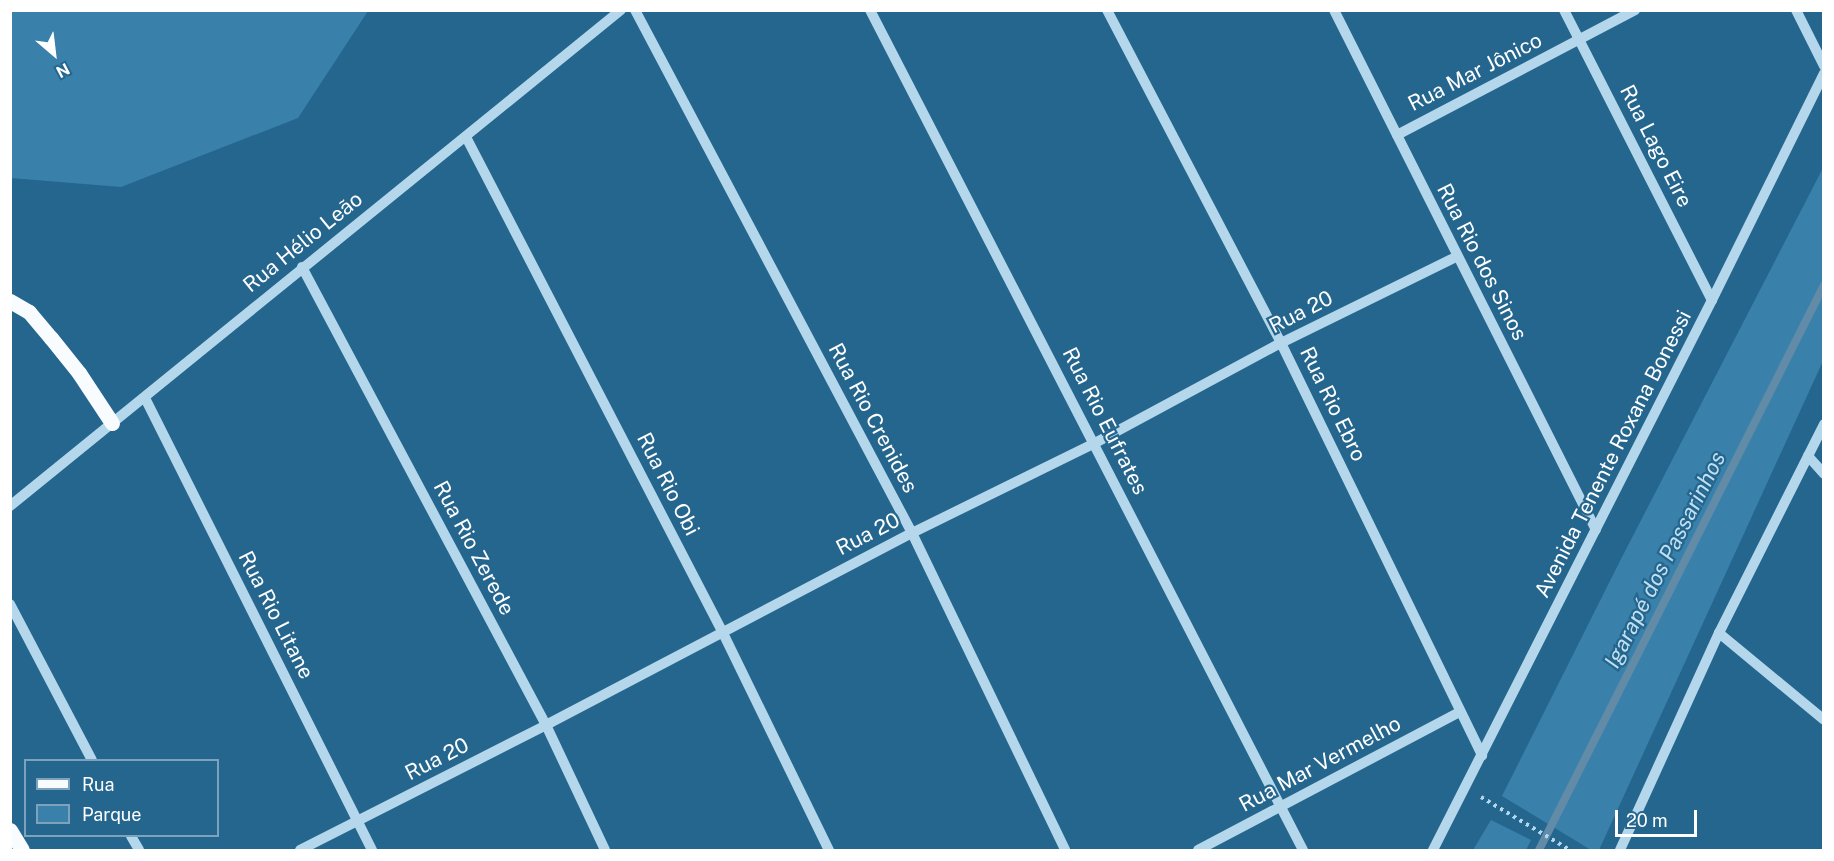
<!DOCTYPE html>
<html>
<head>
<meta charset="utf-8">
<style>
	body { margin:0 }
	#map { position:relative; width:1834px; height:861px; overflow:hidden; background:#25668e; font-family:"Public Sans",sans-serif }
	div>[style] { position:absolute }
	.green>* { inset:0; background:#3981ab }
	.stream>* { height:8px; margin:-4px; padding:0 4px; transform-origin:4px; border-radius:4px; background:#618ba6 }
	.path>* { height:4px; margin-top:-2px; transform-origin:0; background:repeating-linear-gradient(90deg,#b5d7eb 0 3px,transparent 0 7.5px) }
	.minor>* { height:10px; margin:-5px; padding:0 5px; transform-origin:5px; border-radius:5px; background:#b5d7eb }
	.major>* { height:15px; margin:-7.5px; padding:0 7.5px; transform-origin:7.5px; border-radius:7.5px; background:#f9fcff }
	span { translate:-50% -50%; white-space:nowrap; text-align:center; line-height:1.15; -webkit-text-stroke:4.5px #25668e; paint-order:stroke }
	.street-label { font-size:21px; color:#fff }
	.water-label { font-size:22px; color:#c1e0f2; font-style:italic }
	.frame { position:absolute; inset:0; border:12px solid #fff; pointer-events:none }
	.legend { position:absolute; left:24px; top:759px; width:195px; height:78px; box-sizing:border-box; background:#25668e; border:2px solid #7ca3bb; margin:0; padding:8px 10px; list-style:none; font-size:18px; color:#fff }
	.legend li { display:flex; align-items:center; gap:12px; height:30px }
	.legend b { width:30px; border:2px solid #7ca3bb }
	.north { position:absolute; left:24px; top:24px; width:60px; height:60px; -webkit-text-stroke:4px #25668e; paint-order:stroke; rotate:152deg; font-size:16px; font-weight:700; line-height:24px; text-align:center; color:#fff }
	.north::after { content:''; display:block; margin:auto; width:21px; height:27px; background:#fff; clip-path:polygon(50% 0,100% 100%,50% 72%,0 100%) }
	.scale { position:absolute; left:1615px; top:810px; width:82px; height:27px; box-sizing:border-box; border:3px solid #fff; border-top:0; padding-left:8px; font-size:18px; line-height:21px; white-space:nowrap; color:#fff; -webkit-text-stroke:4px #25668e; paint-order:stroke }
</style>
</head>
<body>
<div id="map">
	<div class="green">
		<div style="clip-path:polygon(10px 11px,11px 10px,368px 11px,298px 118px,121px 187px,11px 178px)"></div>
		<div style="clip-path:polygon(1823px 168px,1823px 361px,1599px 850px,1591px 850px,1502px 796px,1620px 561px)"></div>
		<div style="clip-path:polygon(1491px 820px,1531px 840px,1526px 850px,1473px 850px)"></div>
	</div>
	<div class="stream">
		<div style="left:1539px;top:850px;width:633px;rotate:-63.23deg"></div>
	</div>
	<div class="path">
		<div style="left:1481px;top:797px;width:104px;rotate:30.8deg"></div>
	</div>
	<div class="minor">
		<div style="left:635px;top:10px;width:592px;rotate:62.09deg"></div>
		<div style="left:912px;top:533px;width:352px;rotate:64.2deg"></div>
		<div style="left:870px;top:10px;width:945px;rotate:62.73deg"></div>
		<div style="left:1107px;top:10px;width:376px;rotate:62.4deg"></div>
		<div style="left:1281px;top:343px;width:459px;rotate:64deg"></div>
		<div style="left:1334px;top:10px;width:582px;rotate:63.26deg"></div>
		<div style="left:1564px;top:10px;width:326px;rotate:63deg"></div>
		<div style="left:1796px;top:10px;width:63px;rotate:63.4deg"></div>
		<div style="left:1397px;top:135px;width:269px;rotate:-27.7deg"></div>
		<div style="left:466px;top:137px;width:556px;rotate:62.61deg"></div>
		<div style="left:722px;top:631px;width:244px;rotate:64deg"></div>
		<div style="left:302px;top:267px;width:519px;rotate:61.95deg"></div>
		<div style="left:546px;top:725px;width:138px;rotate:64.7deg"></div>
		<div style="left:145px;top:398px;width:506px;rotate:63.33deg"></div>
		<div style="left:1808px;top:456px;width:24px;rotate:48deg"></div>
		<div style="left:10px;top:506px;width:787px;rotate:-39.07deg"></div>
		<div style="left:10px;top:604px;width:176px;rotate:62.3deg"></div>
		<div style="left:1719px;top:633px;width:136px;rotate:39.6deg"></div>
		<div style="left:131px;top:836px;width:16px;rotate:60deg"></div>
		<div style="left:300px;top:850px;width:276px;rotate:-26.9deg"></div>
		<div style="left:546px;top:725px;width:413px;rotate:-27.7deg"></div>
		<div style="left:912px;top:533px;width:204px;rotate:-26.2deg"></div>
		<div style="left:1095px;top:443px;width:211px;rotate:-28.3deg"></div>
		<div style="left:1281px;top:343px;width:195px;rotate:-26.2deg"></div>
		<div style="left:1198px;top:850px;width:296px;rotate:-27.8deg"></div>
		<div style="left:1433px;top:850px;width:617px;rotate:-63.1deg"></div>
		<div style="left:1712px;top:300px;width:253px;rotate:-63.7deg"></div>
		<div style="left:1620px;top:850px;width:239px;rotate:-65.5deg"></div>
		<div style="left:1719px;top:633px;width:234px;rotate:-63.3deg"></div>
	</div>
	<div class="major">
		<div style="left:10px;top:301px;width:22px;rotate:30deg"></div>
		<div style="left:29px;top:312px;width:34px;rotate:50deg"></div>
		<div style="left:51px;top:338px;width:45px;rotate:51.3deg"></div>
		<div style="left:79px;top:373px;width:60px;rotate:56.6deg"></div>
		<div style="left:10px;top:830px;width:23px;rotate:59deg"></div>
	</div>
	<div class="street-label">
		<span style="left:1475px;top:72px;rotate:-27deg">Rua Mar Jônico</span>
		<span style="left:1656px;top:146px;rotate:63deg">Rua Lago Eire</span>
		<span style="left:303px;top:242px;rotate:-39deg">Rua Hélio Leão</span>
		<span style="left:1482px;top:262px;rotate:63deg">Rua Rio dos Sinos</span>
		<span style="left:1301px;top:312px;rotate:-27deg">Rua 20</span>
		<span style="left:1333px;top:404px;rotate:64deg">Rua Rio Ebro</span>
		<span style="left:873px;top:418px;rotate:62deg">Rua Rio Crenides</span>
		<span style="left:1105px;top:421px;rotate:63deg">Rua Rio Eufrates</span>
		<span style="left:1613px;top:454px;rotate:-63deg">Avenida Tenente Roxana Bonessi</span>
		<span style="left:668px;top:484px;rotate:63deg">Rua Rio Obi</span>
		<span style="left:868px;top:534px;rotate:-27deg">Rua 20</span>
		<span style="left:474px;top:548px;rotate:62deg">Rua Rio Zerede</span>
		<span style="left:276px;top:615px;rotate:63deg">Rua Rio Litane</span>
		<span style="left:437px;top:759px;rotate:-27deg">Rua 20</span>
		<span style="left:1320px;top:764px;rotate:-28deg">Rua Mar Vermelho</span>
	</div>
	<div class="water-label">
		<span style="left:1665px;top:560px;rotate:-63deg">Igarapé dos Passarinhos</span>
	</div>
	<div class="frame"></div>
	<ul class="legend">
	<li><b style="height:8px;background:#f9fcff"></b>Rua</li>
	<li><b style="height:16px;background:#3981ab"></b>Parque</li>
	</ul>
	<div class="north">N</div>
	<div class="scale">20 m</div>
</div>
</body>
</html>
